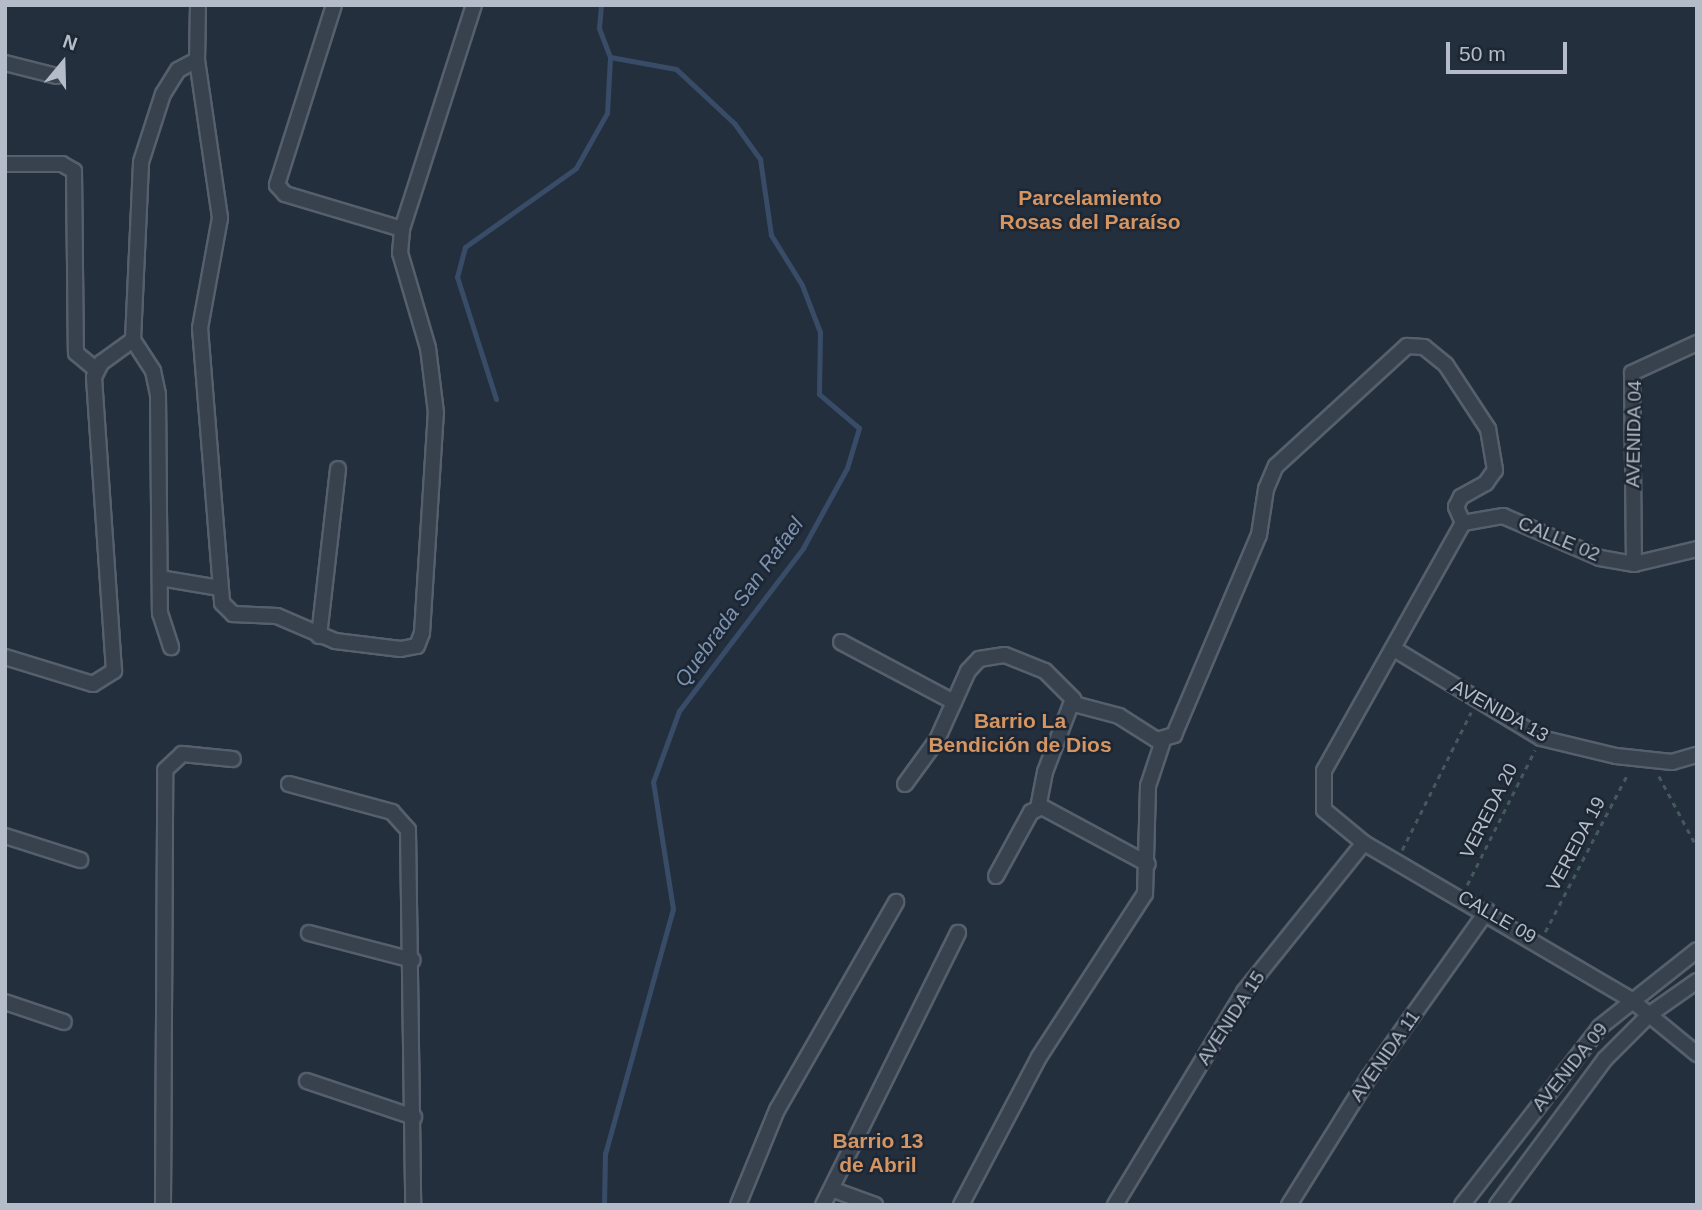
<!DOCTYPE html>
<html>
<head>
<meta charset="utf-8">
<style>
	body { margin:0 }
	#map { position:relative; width:1702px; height:1210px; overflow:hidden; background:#242f3e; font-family:Arial,sans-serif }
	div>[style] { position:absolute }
	.stream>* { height:5px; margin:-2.5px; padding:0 2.5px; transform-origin:2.5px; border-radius:2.5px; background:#394c67 }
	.path>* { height:2.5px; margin-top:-1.25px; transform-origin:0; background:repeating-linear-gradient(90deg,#44595c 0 5px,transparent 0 10px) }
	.roads { filter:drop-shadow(2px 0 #565f6c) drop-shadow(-2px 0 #565f6c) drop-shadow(0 2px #565f6c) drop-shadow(0 -2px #565f6c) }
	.minor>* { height:14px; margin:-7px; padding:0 7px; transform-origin:7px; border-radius:7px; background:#38414e }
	span { translate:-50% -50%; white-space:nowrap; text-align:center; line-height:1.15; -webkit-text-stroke:5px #1d2633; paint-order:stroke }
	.street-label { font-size:19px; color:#b4bcc9 }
	.neighbourhood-label { font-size:21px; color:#d59563; font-weight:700 }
	.water-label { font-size:21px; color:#7c92b1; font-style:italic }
	.frame { position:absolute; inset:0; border:7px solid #b4bcc9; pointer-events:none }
	.north { position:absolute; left:28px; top:28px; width:70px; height:70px; -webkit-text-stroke:5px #1d2633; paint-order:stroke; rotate:19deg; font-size:19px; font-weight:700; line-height:28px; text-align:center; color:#b4bcc9 }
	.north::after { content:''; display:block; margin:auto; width:24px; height:32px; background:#b4bcc9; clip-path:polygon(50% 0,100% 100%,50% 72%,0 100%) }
	.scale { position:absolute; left:1446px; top:42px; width:121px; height:32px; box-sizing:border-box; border:4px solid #b4bcc9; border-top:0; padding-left:9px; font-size:21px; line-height:24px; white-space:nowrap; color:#b4bcc9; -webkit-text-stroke:5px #1d2633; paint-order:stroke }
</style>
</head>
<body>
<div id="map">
	<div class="stream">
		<div style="left:496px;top:399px;width:128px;rotate:-107.7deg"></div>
		<div style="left:457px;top:277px;width:31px;rotate:-75deg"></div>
		<div style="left:465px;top:247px;width:136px;rotate:-35.4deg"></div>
		<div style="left:576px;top:168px;width:63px;rotate:-60.6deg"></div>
		<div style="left:607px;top:113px;width:56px;rotate:-86.9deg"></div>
		<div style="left:610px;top:57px;width:31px;rotate:-111deg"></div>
		<div style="left:599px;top:28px;width:23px;rotate:-85deg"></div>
		<div style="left:604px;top:1205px;width:51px;rotate:-88.9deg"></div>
		<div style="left:605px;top:1154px;width:254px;rotate:-74.5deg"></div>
		<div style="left:673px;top:909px;width:129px;rotate:-98.9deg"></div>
		<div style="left:653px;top:782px;width:76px;rotate:-69.9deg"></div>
		<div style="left:679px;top:711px;width:205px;rotate:-52.7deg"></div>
		<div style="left:803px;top:548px;width:91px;rotate:-61.2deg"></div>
		<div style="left:847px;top:468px;width:42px;rotate:-73.3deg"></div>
		<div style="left:859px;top:428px;width:52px;rotate:-139.6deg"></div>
		<div style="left:819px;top:394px;width:62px;rotate:-89.1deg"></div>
		<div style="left:820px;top:332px;width:50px;rotate:-111deg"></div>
		<div style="left:802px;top:285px;width:59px;rotate:-121.8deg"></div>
		<div style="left:771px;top:235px;width:77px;rotate:-98.2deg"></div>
		<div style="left:760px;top:159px;width:44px;rotate:-125.8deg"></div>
		<div style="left:734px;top:123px;width:79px;rotate:-137deg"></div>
		<div style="left:676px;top:69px;width:67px;rotate:-169.7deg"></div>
	</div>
	<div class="path">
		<div style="left:1659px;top:776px;width:81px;rotate:61.8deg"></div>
		<div style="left:1402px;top:850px;width:154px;rotate:-63.4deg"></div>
		<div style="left:1467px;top:885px;width:151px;rotate:-63.3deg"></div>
		<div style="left:1545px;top:932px;width:179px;rotate:-62.4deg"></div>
	</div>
	<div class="roads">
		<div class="minor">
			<div style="left:198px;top:5px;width:55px;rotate:91deg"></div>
			<div style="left:197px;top:60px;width:160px;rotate:81.7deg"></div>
			<div style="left:220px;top:218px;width:112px;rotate:100.3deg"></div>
			<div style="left:200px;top:328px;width:276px;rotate:85.4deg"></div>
			<div style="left:222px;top:603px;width:16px;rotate:45deg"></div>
			<div style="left:233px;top:614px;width:44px;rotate:2.6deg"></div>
			<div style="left:277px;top:616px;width:63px;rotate:23.3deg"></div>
			<div style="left:335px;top:641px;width:66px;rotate:6.9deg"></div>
			<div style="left:401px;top:649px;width:16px;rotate:-11deg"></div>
			<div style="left:417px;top:646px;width:14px;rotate:-69deg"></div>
			<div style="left:422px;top:633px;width:220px;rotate:-86.4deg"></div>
			<div style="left:436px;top:413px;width:65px;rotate:-97deg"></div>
			<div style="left:428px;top:348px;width:99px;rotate:-106.4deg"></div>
			<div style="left:400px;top:253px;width:24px;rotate:-85deg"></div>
			<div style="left:402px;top:229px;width:235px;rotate:-72.2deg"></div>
			<div style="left:334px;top:5px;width:189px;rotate:107.6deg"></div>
			<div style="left:277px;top:185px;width:12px;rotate:48deg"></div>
			<div style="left:285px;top:194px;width:122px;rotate:16.7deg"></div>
			<div style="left:5px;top:63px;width:53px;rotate:14.3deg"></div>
			<div style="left:5px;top:164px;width:57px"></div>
			<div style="left:62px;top:164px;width:14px;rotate:30deg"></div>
			<div style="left:74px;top:171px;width:182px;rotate:89.4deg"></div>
			<div style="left:76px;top:353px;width:26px;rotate:40deg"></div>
			<div style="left:133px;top:340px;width:37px;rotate:57deg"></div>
			<div style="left:153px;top:371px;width:24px;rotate:78deg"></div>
			<div style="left:158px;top:394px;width:219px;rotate:89.5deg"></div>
			<div style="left:160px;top:613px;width:36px;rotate:72deg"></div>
			<div style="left:1463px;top:523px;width:284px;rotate:119.3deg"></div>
			<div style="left:1324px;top:771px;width:39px;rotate:90deg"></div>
			<div style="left:1324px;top:810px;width:52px;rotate:39.5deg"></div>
			<div style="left:1364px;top:843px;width:308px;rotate:30.4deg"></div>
			<div style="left:1630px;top:999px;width:87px;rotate:39.4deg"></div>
			<div style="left:1463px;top:523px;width:41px;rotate:-9.9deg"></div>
			<div style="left:1503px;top:516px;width:106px;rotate:23.4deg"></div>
			<div style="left:1600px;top:558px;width:35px;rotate:10deg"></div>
			<div style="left:1634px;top:564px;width:65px;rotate:-13.4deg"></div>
			<div style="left:1634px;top:564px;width:191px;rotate:-90.6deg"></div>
			<div style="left:1632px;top:373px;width:72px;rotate:-24.8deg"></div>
			<div style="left:160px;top:578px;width:61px;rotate:9.5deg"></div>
			<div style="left:319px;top:636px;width:168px;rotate:-83.5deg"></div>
			<div style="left:841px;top:642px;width:128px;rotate:28deg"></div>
			<div style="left:1394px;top:649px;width:172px;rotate:31.2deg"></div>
			<div style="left:1541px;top:738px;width:77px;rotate:13.5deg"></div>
			<div style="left:1616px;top:756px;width:56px;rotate:6.1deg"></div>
			<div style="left:1672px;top:762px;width:26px;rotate:-16deg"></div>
			<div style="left:5px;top:657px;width:92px;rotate:17.1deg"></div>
			<div style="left:93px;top:684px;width:25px;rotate:-32deg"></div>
			<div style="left:114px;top:671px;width:295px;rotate:-93.9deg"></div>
			<div style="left:94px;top:377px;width:16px;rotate:-63deg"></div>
			<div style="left:101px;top:363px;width:39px;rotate:-36deg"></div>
			<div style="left:133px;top:340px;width:178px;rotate:-87.4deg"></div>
			<div style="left:141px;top:162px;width:71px;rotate:-72.1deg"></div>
			<div style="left:163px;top:94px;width:28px;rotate:-58deg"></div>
			<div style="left:178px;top:70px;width:21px;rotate:-28deg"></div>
			<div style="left:1074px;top:704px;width:47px;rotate:14.9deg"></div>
			<div style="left:1119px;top:716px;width:45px;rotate:32.3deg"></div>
			<div style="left:1157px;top:740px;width:18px;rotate:-16deg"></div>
			<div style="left:1174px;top:735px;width:217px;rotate:-67deg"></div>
			<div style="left:1259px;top:535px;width:47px;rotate:-81.3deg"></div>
			<div style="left:1266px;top:489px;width:25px;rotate:-67deg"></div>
			<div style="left:1276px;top:466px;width:178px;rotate:-42.5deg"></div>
			<div style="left:1407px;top:346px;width:17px;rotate:3deg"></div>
			<div style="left:1424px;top:347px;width:28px;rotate:39deg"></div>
			<div style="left:1446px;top:365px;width:77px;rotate:56.7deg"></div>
			<div style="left:1488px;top:429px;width:42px;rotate:80.3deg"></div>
			<div style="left:1495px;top:470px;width:16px;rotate:125deg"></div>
			<div style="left:1486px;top:483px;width:29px;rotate:151deg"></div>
			<div style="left:1461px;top:497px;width:11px;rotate:117deg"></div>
			<div style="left:1456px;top:507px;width:17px;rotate:66deg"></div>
			<div style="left:289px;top:784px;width:107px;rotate:15.2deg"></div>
			<div style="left:392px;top:812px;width:24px;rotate:48deg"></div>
			<div style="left:408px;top:830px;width:375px;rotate:89.2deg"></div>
			<div style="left:905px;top:784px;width:54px;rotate:-54deg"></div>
			<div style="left:937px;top:740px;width:76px;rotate:-65.8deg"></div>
			<div style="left:968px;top:671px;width:16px;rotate:-47deg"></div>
			<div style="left:979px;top:659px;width:26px;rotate:-9deg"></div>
			<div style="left:1005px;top:655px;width:43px;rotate:21.8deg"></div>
			<div style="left:1045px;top:671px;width:40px;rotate:45deg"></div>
			<div style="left:1073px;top:699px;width:78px;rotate:111deg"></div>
			<div style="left:1045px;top:772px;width:37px;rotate:101deg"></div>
			<div style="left:5px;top:836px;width:79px;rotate:17.7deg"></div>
			<div style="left:996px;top:876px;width:73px;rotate:-61.3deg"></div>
			<div style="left:1031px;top:812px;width:12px;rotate:-24deg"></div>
			<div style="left:1042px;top:807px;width:120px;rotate:28.3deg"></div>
			<div style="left:309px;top:933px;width:107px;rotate:14.6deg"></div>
			<div style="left:5px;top:1002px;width:62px;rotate:18.7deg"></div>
			<div style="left:307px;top:1081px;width:113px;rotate:18.6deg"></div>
			<div style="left:834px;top:1190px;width:44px;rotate:20.1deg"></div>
			<div style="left:163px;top:1205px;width:435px;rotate:-89.7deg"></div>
			<div style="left:165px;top:770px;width:23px;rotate:-43deg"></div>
			<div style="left:182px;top:754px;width:51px;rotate:5.6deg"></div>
			<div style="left:738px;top:1205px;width:103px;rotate:-67.7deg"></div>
			<div style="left:777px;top:1110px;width:240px;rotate:-60.2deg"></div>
			<div style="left:823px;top:1205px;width:304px;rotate:-63.6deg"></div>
			<div style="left:961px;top:1205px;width:167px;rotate:-62.2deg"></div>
			<div style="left:1039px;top:1057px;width:194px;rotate:-57deg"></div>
			<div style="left:1145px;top:894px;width:108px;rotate:-88.4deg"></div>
			<div style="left:1148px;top:786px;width:47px;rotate:-71.6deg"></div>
			<div style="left:1115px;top:1205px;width:249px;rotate:-58.8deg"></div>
			<div style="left:1244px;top:992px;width:191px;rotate:-51.2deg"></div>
			<div style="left:1289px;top:1205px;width:151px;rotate:-58deg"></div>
			<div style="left:1369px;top:1077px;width:204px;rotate:-54.6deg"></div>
			<div style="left:1462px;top:1205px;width:225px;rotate:-52.2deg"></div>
			<div style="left:1600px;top:1027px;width:124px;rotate:-38.4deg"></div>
			<div style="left:1497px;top:1205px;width:182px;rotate:-53.5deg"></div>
			<div style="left:1605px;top:1059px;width:64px;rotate:-45deg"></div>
			<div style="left:1650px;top:1014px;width:57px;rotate:-35.1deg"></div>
		</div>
	</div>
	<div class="street-label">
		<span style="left:1634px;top:434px;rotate:-89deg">AVENIDA 04</span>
		<span style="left:1559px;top:539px;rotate:23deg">CALLE 02</span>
		<span style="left:1500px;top:711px;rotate:29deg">AVENIDA 13</span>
		<span style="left:1489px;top:811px;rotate:-63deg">VEREDA 20</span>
		<span style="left:1576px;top:844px;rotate:-62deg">VEREDA 19</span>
		<span style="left:1497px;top:917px;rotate:30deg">CALLE 09</span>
		<span style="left:1231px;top:1018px;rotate:-57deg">AVENIDA 15</span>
		<span style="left:1385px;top:1056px;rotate:-55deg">AVENIDA 11</span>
		<span style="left:1570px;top:1067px;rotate:-51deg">AVENIDA 09</span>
	</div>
	<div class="neighbourhood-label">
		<span style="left:1090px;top:210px">Parcelamiento<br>Rosas del Paraíso</span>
		<span style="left:1020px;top:733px">Barrio La<br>Bendición de Dios</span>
		<span style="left:878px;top:1153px">Barrio 13<br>de Abril</span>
	</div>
	<div class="water-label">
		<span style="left:739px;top:602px;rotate:-54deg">Quebrada San Rafael</span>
	</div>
	<div class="frame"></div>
	<div class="north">N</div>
	<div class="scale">50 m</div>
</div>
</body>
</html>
